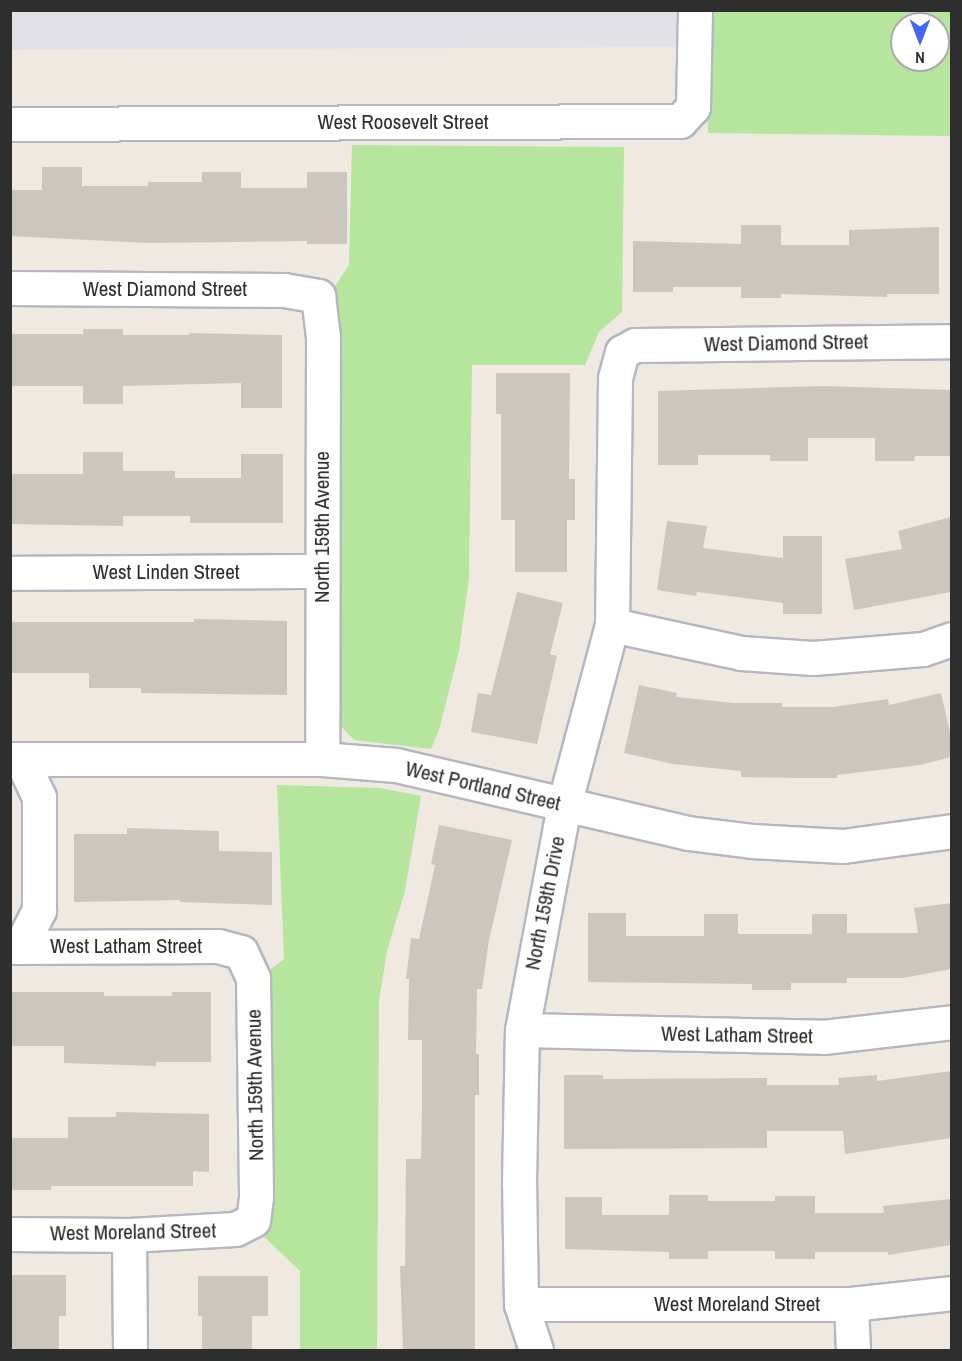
<!DOCTYPE html>
<html>
<head>
<meta charset="utf-8">
<style>
	body { margin:0 }
	#map { position:relative; width:962px; height:1361px; overflow:hidden; background:#efe9e1; font-family:"Archivo Narrow",sans-serif }
	div>[style] { position:absolute }
	.industrial>* { inset:0; background:#e3e1e8 }
	.green>* { inset:0; background:#b6e59e }
	.building>* { inset:0; background:#cbc7bf }
	.roads { filter:drop-shadow(2px 0 #b4b7c1) drop-shadow(-2px 0 #b4b7c1) drop-shadow(0 2px #b4b7c1) drop-shadow(0 -2px #b4b7c1) }
	.minor>* { height:33px; margin:-16.5px; padding:0 16.5px; transform-origin:16.5px; border-radius:16.5px; background:#fff }
	span { translate:-50% -50%; white-space:nowrap; text-align:center; line-height:1.15; -webkit-text-stroke:4.5px #fff; paint-order:stroke }
	.street-label { font-size:21px; color:#2e2e2e }
	.frame { position:absolute; inset:0; border:12px solid #2e2e2e; pointer-events:none }
	.north { position:absolute; left:890px; top:12px; width:60px; height:60px; box-sizing:border-box; background:#fff; border:2px solid #ababab; border-radius:50%; rotate:180deg; font-size:16px; font-weight:700; line-height:24px; text-align:center; color:#2e2e2e }
	.north::after { content:''; display:block; margin:auto; width:21px; height:27px; background:#4264fb; clip-path:polygon(50% 0,100% 100%,50% 72%,0 100%) }
</style>
</head>
<body>
<div id="map">
	<div class="industrial">
		<div style="clip-path:polygon(10px 11px,684px 11px,684px 47px,11px 50px)"></div>
	</div>
	<div class="green">
		<div style="clip-path:polygon(evenodd,710px 11px,951px 11px,951px 136px,708px 133px,710px 11px,902px 24px,938px 24px,938px 60px,902px 60px,902px 24px)"></div>
		<div style="clip-path:polygon(352px 145px,624px 147px,622px 312px,599px 332px,585px 365px,472px 365px,469px 578px,459px 651px,439px 730px,431px 749px,354px 740px,336px 721px,338px 316px,332px 291px,349px 265px)"></div>
		<div style="clip-path:polygon(277px 785px,380px 788px,421px 796px,405px 891px,387px 951px,379px 1001px,377px 1350px,300px 1350px,300px 1271px,259px 1232px,270px 1168px,271px 969px,284px 959px)"></div>
	</div>
	<div class="building">
		<div style="clip-path:polygon(42px 167px,82px 167px,82px 186px,148px 186px,148px 182px,202px 182px,202px 172px,241px 172px,241px 188px,307px 188px,307px 172px,347px 172px,347px 244px,307px 244px,307px 241px,148px 243px,10px 236px,10px 190px,42px 190px)"></div>
		<div style="clip-path:polygon(741px 225px,781px 225px,781px 245px,849px 245px,849px 230px,939px 227px,939px 294px,887px 294px,887px 297px,781px 294px,781px 298px,741px 298px,741px 287px,673px 287px,673px 292px,633px 292px,633px 241px,741px 244px)"></div>
		<div style="clip-path:polygon(83px 329px,123px 329px,123px 335px,189px 335px,189px 333px,282px 335px,282px 408px,241px 408px,241px 383px,123px 386px,123px 404px,83px 404px,83px 386px,10px 386px,10px 334px,83px 334px)"></div>
		<div style="clip-path:polygon(496px 373px,570px 373px,569px 479px,575px 479px,575px 520px,567px 520px,567px 572px,515px 572px,515px 520px,501px 520px,501px 414px,496px 414px)"></div>
		<div style="clip-path:polygon(823px 386px,951px 390px,951px 456px,915px 456px,914px 461px,875px 461px,875px 438px,808px 438px,808px 461px,770px 461px,770px 455px,698px 455px,698px 465px,658px 465px,658px 391px)"></div>
		<div style="clip-path:polygon(83px 452px,123px 452px,123px 471px,175px 471px,175px 478px,241px 478px,241px 454px,283px 454px,283px 523px,190px 523px,190px 516px,123px 516px,123px 526px,10px 524px,10px 474px,83px 474px)"></div>
		<div style="clip-path:polygon(951px 517px,951px 592px,854px 610px,845px 559px,902px 549px,898px 531px)"></div>
		<div style="clip-path:polygon(667px 521px,707px 526px,703px 548px,783px 558px,783px 536px,822px 536px,822px 614px,783px 614px,783px 603px,697px 592px,696px 596px,657px 590px)"></div>
		<div style="clip-path:polygon(517px 592px,563px 603px,550px 654px,557px 656px,537px 744px,471px 732px,478px 693px,491px 695px)"></div>
		<div style="clip-path:polygon(194px 619px,287px 621px,287px 695px,141px 693px,141px 688px,89px 688px,89px 673px,10px 673px,10px 622px,194px 622px)"></div>
		<div style="clip-path:polygon(639px 685px,677px 693px,676px 697px,734px 703px,782px 703px,782px 707px,833px 707px,888px 699px,889px 705px,941px 693px,951px 736px,951px 757px,920px 765px,837px 775px,837px 778px,799px 778px,741px 777px,741px 771px,673px 764px,624px 753px)"></div>
		<div style="clip-path:polygon(439px 825px,512px 840px,489px 940px,482px 989px,477px 989px,476px 1054px,479px 1054px,479px 1095px,475px 1095px,475px 1350px,403px 1350px,400px 1266px,405px 1266px,406px 1159px,421px 1159px,422px 1107px,422px 1040px,408px 1040px,409px 979px,406px 979px,411px 938px,419px 939px,435px 865px,431px 864px)"></div>
		<div style="clip-path:polygon(127px 828px,219px 831px,219px 851px,272px 852px,272px 905px,180px 902px,180px 900px,74px 902px,74px 834px,127px 834px)"></div>
		<div style="clip-path:polygon(951px 903px,951px 969px,903px 978px,847px 978px,847px 983px,791px 983px,791px 990px,752px 990px,752px 984px,588px 982px,588px 913px,626px 913px,626px 936px,704px 936px,704px 914px,738px 914px,738px 934px,812px 934px,812px 914px,847px 914px,847px 933px,918px 933px,914px 908px)"></div>
		<div style="clip-path:polygon(11px 992px,104px 992px,104px 996px,172px 996px,172px 992px,211px 992px,211px 1062px,156px 1062px,156px 1066px,64px 1063px,64px 1046px,11px 1046px)"></div>
		<div style="clip-path:polygon(951px 1071px,951px 1138px,845px 1154px,843px 1131px,767px 1131px,767px 1148px,564px 1149px,564px 1075px,603px 1075px,603px 1079px,767px 1078px,767px 1085px,839px 1085px,838px 1078px,877px 1075px,877px 1081px)"></div>
		<div style="clip-path:polygon(116px 1112px,209px 1114px,209px 1172px,193px 1171px,193px 1186px,51px 1186px,51px 1190px,11px 1190px,11px 1138px,68px 1138px,68px 1117px,116px 1117px)"></div>
		<div style="clip-path:polygon(669px 1195px,708px 1195px,708px 1201px,775px 1201px,775px 1196px,815px 1196px,815px 1213px,884px 1213px,883px 1206px,951px 1199px,951px 1245px,888px 1255px,888px 1252px,815px 1252px,815px 1259px,775px 1259px,775px 1251px,708px 1251px,708px 1259px,669px 1259px,669px 1252px,565px 1249px,565px 1197px,602px 1197px,602px 1215px,669px 1215px)"></div>
		<div style="clip-path:polygon(10px 1275px,66px 1275px,66px 1316px,59px 1316px,59px 1350px,10px 1350px)"></div>
		<div style="clip-path:polygon(198px 1276px,268px 1276px,268px 1316px,252px 1316px,252px 1350px,202px 1350px,202px 1316px,198px 1316px)"></div>
	</div>
	<div class="roads">
		<div class="minor">
			<div style="left:10px;top:124px;width:670px;rotate:-0.26deg"></div>
			<div style="left:680px;top:121px;width:19px;rotate:-47deg"></div>
			<div style="left:693px;top:107px;width:97px;rotate:-88.8deg"></div>
			<div style="left:10px;top:288px;width:274px;rotate:0.4deg"></div>
			<div style="left:284px;top:290px;width:35px;rotate:10deg"></div>
			<div style="left:318px;top:296px;width:39px;rotate:83deg"></div>
			<div style="left:323px;top:335px;width:424px;rotate:90.1deg"></div>
			<div style="left:10px;top:573px;width:312px;rotate:-0.4deg"></div>
			<div style="left:612px;top:625px;width:132px;rotate:12.2deg"></div>
			<div style="left:741px;top:653px;width:72px;rotate:4deg"></div>
			<div style="left:813px;top:658px;width:110px;rotate:-4.7deg"></div>
			<div style="left:923px;top:649px;width:31px;rotate:-19deg"></div>
			<div style="left:10px;top:759px;width:312px"></div>
			<div style="left:322px;top:759px;width:74px;rotate:4.6deg"></div>
			<div style="left:396px;top:765px;width:300px;rotate:13.1deg"></div>
			<div style="left:688px;top:833px;width:64px;rotate:7.1deg"></div>
			<div style="left:752px;top:841px;width:91px;rotate:3.1deg"></div>
			<div style="left:843px;top:846px;width:110px;rotate:-7.8deg"></div>
			<div style="left:10px;top:947px;width:208px;rotate:-0.3deg"></div>
			<div style="left:218px;top:946px;width:24px;rotate:15deg"></div>
			<div style="left:241px;top:952px;width:29px;rotate:65deg"></div>
			<div style="left:253px;top:978px;width:219px;rotate:89.2deg"></div>
			<div style="left:256px;top:1197px;width:23px;rotate:97deg"></div>
			<div style="left:253px;top:1220px;width:20px;rotate:153deg"></div>
			<div style="left:235px;top:1229px;width:106px;rotate:176.8deg"></div>
			<div style="left:129px;top:1235px;width:119px;rotate:-179.5deg"></div>
			<div style="left:20px;top:947px;width:42px;rotate:-62.8deg"></div>
			<div style="left:39px;top:910px;width:113px;rotate:-90deg"></div>
			<div style="left:39px;top:797px;width:42px;rotate:-115.3deg"></div>
			<div style="left:522px;top:1030px;width:301px;rotate:1.3deg"></div>
			<div style="left:823px;top:1037px;width:130px;rotate:-6.6deg"></div>
			<div style="left:129px;top:1235px;width:115px;rotate:89.5deg"></div>
			<div style="left:521px;top:1304px;width:330px"></div>
			<div style="left:851px;top:1304px;width:102px;rotate:-6.2deg"></div>
			<div style="left:851px;top:1304px;width:46px;rotate:87.5deg"></div>
			<div style="left:536px;top:1350px;width:48px;rotate:-108.1deg"></div>
			<div style="left:521px;top:1304px;width:121px;rotate:-90.9deg"></div>
			<div style="left:519px;top:1183px;width:153px;rotate:-88.9deg"></div>
			<div style="left:522px;top:1030px;width:229px;rotate:-79.4deg"></div>
			<div style="left:564px;top:805px;width:186px;rotate:-75.1deg"></div>
			<div style="left:612px;top:625px;width:247px;rotate:-89.3deg"></div>
			<div style="left:615px;top:378px;width:27px;rotate:-75deg"></div>
			<div style="left:622px;top:352px;width:15px;rotate:-28deg"></div>
			<div style="left:635px;top:345px;width:317px;rotate:-0.7deg"></div>
		</div>
	</div>
	<div class="street-label">
		<span style="left:403px;top:122px">West Roosevelt Street</span>
		<span style="left:165px;top:289px">West Diamond Street</span>
		<span style="left:786px;top:343px;rotate:-1deg">West Diamond Street</span>
		<span style="left:322px;top:527px;rotate:-90deg">North 159th Avenue</span>
		<span style="left:166px;top:572px">West Linden Street</span>
		<span style="left:483px;top:786px;rotate:13deg">West Portland Street</span>
		<span style="left:545px;top:903px;rotate:-79deg">North 159th Drive</span>
		<span style="left:126px;top:946px">West Latham Street</span>
		<span style="left:737px;top:1035px;rotate:1deg">West Latham Street</span>
		<span style="left:255px;top:1085px;rotate:-91deg">North 159th Avenue</span>
		<span style="left:133px;top:1232px;rotate:-1deg">West Moreland Street</span>
		<span style="left:737px;top:1304px">West Moreland Street</span>
	</div>
	<div class="frame"></div>
	<div class="north">N</div>
</div>
</body>
</html>
